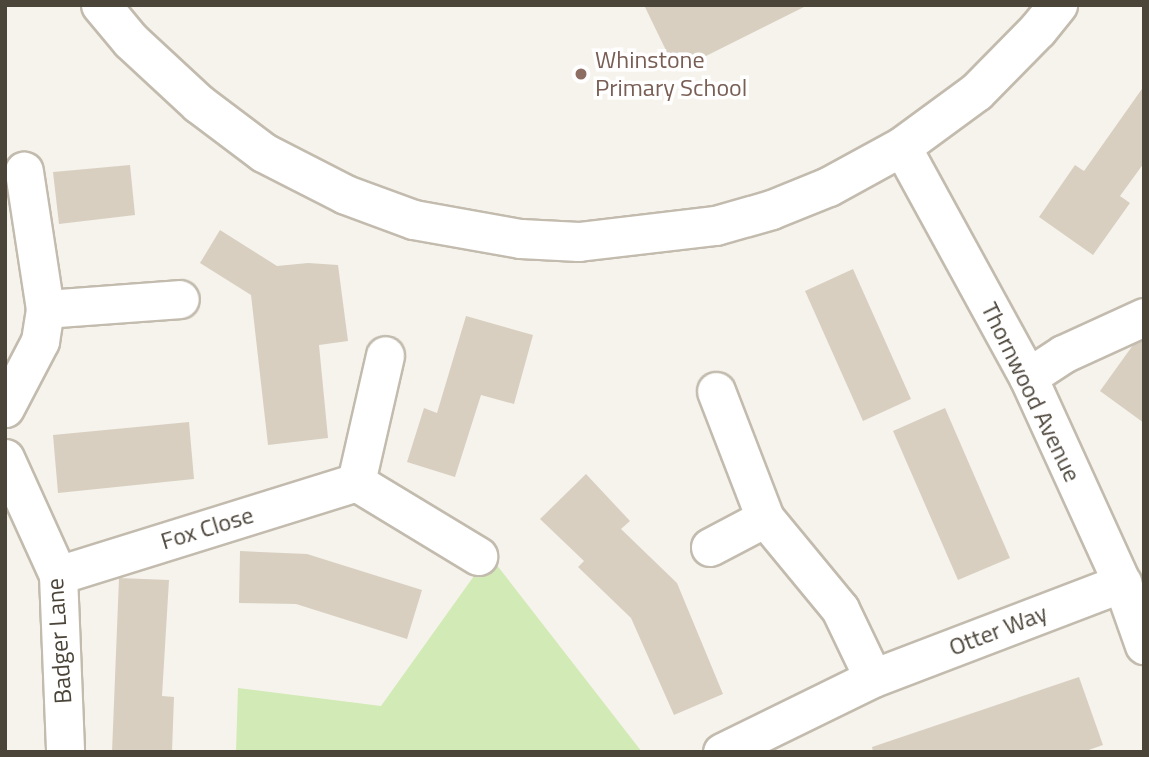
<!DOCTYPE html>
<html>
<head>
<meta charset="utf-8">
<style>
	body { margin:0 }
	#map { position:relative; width:1149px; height:757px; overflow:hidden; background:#f6f3ec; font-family:"Titillium Web",sans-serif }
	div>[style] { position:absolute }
	.green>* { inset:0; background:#d2eab5 }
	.building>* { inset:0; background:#d8cfc1 }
	.roads { filter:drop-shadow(2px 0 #c2bbae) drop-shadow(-2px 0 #c2bbae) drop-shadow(0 2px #c2bbae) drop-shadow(0 -2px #c2bbae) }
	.minor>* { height:37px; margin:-18.5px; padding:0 18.5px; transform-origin:18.5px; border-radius:18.5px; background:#fff }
	.tertiary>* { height:38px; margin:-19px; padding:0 19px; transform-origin:19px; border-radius:19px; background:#fff }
	.dots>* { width:19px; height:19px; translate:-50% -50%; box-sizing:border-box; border:4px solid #fff; border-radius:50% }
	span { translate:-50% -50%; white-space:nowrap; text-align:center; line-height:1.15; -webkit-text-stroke:7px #fff; paint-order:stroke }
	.education-label { font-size:24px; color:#785e54 }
	.left { translate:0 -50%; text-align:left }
	.street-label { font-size:24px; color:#4b4439 }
	.frame { position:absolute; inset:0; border:7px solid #4b4439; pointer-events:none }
</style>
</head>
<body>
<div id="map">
	<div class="green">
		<div style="clip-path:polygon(489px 555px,642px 752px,236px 752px,238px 688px,381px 706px)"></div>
	</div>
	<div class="building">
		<div style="clip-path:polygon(644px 5px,808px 5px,676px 71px)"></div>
		<div style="clip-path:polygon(1144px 86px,1144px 163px,1120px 196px,1130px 203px,1093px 255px,1039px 217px,1075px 165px,1084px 171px)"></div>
		<div style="clip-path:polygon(130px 165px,135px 215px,59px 224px,53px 172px)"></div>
		<div style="clip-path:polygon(220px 230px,277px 266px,308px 263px,338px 265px,348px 341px,319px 345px,328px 438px,268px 445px,251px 295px,200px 263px)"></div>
		<div style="clip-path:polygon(853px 269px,911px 399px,863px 421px,805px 291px)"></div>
		<div style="clip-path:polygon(466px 316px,533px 335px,514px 404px,481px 395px,455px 477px,407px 462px,424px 408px,437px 413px)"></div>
		<div style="clip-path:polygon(1144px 340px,1144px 423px,1100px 391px,1133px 345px)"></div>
		<div style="clip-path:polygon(945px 408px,1010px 558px,958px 580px,893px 431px)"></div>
		<div style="clip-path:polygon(189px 422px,194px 479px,58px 493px,53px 435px)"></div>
		<div style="clip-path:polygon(586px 474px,630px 521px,621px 529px,677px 583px,723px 694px,674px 715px,631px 618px,578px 567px,584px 561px,540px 519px)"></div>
		<div style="clip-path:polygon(240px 551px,307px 554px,422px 590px,407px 639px,296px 604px,239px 603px)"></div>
		<div style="clip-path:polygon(119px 578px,169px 580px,162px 696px,174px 697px,172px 752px,112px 752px)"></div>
		<div style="clip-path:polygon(1079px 677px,1103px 745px,1083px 752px,873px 752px,872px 747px)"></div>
	</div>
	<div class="roads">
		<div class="minor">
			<div style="left:902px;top:147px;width:262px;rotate:61.3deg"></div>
			<div style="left:1028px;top:377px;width:226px;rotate:65.5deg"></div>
			<div style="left:1122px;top:583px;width:66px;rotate:70.5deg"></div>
			<div style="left:45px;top:309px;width:135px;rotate:-4.2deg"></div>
			<div style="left:1028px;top:377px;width:42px;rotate:-33.3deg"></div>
			<div style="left:1063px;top:354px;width:89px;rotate:-24.6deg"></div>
			<div style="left:716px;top:391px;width:136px;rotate:68.9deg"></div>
			<div style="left:765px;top:518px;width:118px;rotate:50.5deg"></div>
			<div style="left:840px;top:609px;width:76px;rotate:64.4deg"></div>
			<div style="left:5px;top:408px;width:76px;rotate:-62.4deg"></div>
			<div style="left:40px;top:341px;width:32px;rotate:-81deg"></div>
			<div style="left:45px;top:309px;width:140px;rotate:-98.7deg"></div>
			<div style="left:5px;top:458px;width:128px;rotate:65.6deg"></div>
			<div style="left:58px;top:575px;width:177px;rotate:87.7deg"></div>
			<div style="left:356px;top:482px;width:143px;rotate:31.2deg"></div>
			<div style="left:710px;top:547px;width:62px;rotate:-27.8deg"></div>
			<div style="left:58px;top:575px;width:312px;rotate:-17.3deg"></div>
			<div style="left:356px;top:482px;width:130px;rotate:-77.1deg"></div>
			<div style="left:722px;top:752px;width:168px;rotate:-26.1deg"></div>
			<div style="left:873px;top:678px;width:267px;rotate:-20.9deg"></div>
		</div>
		<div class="tertiary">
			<div style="left:101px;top:5px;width:47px;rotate:50.2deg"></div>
			<div style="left:131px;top:41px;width:93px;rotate:42.8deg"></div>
			<div style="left:199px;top:104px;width:81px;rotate:37deg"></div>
			<div style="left:264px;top:153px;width:92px;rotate:27.1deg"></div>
			<div style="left:346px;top:195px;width:72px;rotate:20.2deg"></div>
			<div style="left:414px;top:220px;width:109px;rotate:10.1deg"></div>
			<div style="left:521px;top:239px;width:58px;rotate:3deg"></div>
			<div style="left:579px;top:242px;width:138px;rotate:-6.7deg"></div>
			<div style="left:716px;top:226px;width:58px;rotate:-15.9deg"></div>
			<div style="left:772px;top:210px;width:61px;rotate:-22deg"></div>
			<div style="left:829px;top:187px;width:83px;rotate:-28.7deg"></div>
			<div style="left:902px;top:147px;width:93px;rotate:-36.3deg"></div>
			<div style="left:977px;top:92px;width:87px;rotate:-45.5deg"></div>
			<div style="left:1038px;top:30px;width:32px;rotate:-51deg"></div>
		</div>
	</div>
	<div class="dots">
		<div style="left:581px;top:74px;background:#8d6e63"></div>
	</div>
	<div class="education-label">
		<span class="left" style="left:595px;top:74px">Whinstone<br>Primary School</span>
	</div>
	<div class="street-label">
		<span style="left:1031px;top:392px;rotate:64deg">Thornwood Avenue</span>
		<span style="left:207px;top:528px;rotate:-17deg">Fox Close</span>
		<span style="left:998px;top:630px;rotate:-21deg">Otter Way</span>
		<span style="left:59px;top:641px;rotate:-94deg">Badger Lane</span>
	</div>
	<div class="frame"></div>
</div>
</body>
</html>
